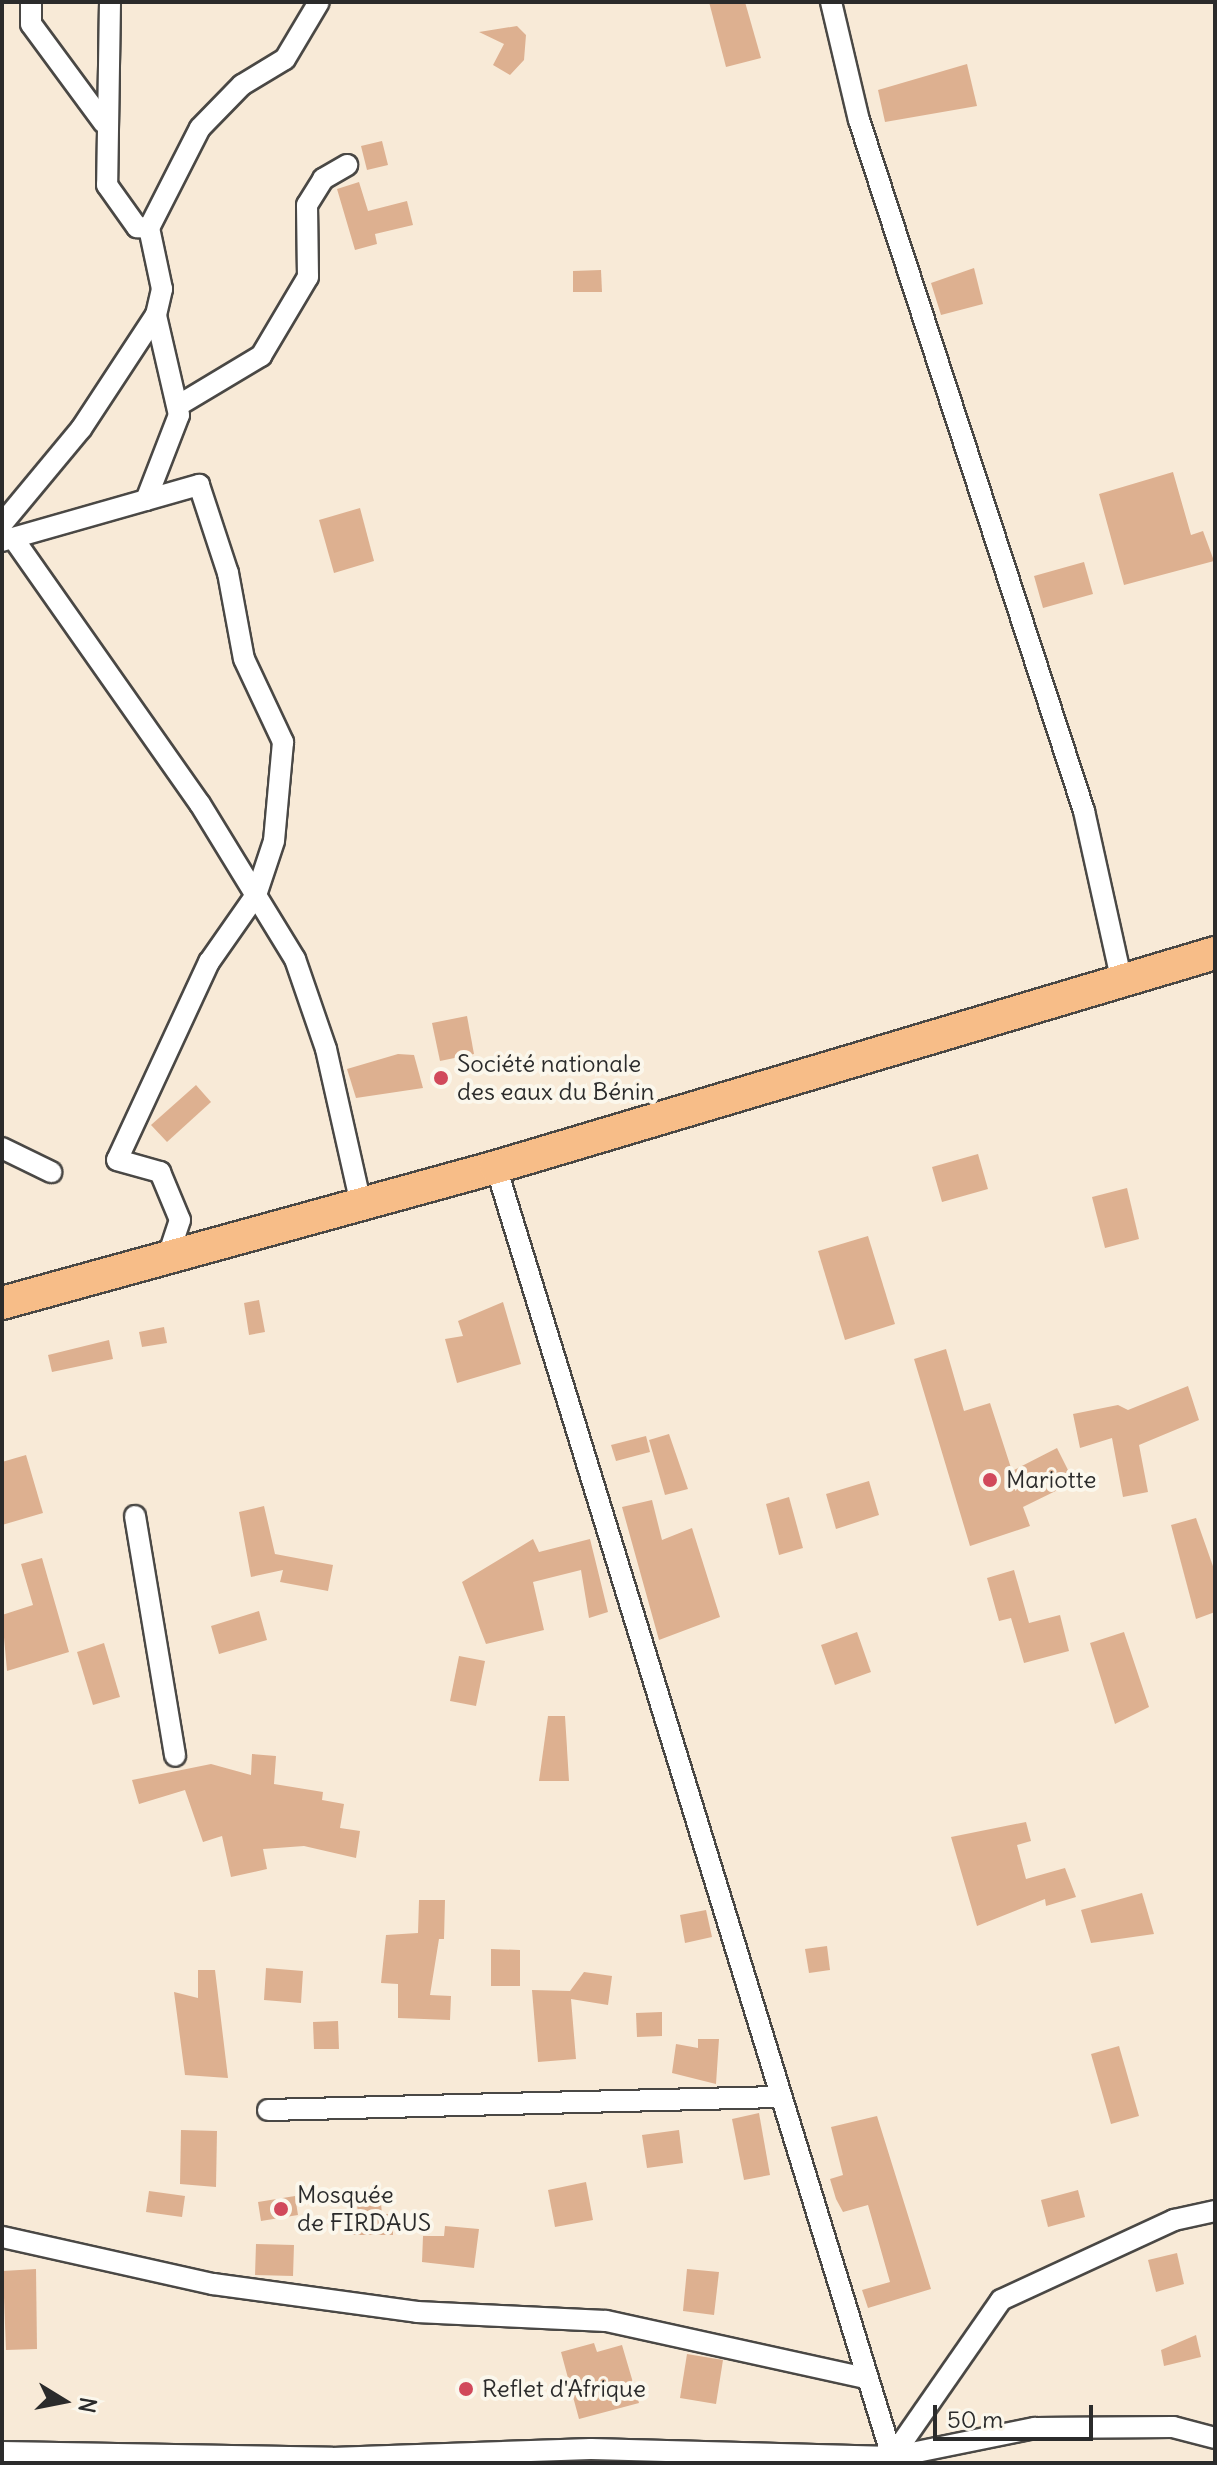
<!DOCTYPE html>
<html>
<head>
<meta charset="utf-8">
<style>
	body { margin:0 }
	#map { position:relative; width:1217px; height:2465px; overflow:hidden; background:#f8ead7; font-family:Delius,sans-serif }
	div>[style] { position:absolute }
	.building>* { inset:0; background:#ddb090 }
	.roads { filter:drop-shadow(2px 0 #4a4845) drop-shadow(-2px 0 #4a4845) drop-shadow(0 2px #4a4845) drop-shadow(0 -2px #4a4845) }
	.minor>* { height:20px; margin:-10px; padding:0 10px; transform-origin:10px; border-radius:10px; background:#fff }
	.trunk>* { height:32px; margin:-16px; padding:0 16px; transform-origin:16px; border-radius:16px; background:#f7bd88 }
	.dots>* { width:22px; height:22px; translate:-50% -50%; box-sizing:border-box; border:4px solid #fbf7ec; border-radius:50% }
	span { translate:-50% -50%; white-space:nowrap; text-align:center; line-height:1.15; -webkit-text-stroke:8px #fbf7ec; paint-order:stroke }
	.poi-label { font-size:24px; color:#2b2b2b }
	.left { translate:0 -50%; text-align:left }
	.frame { position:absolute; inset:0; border:4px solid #2b2b2b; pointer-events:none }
	.north { position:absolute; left:24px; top:2361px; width:80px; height:80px; -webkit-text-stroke:6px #fbf7ec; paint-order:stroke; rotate:100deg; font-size:22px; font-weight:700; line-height:32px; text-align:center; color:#2b2b2b }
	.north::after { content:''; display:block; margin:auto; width:28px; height:36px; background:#2b2b2b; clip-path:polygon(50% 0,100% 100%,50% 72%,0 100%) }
	.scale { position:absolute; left:933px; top:2405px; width:160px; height:36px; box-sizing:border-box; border:4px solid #2b2b2b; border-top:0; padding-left:10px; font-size:24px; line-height:28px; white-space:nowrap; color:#2b2b2b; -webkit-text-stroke:6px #fbf7ec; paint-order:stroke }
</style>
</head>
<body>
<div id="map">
	<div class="building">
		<div style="clip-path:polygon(709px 2px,745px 2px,761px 58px,726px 67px)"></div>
		<div style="clip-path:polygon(517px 26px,526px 35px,524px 60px,510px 75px,493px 65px,504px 44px,479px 32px)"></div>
		<div style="clip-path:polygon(967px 64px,977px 106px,885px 122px,878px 90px)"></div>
		<div style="clip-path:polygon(382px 141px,388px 165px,367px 170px,361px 146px)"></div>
		<div style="clip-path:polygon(359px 182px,368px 211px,407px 201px,413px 225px,375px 234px,377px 244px,355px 250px,337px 189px)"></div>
		<div style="clip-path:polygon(974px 268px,983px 304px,941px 315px,931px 283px)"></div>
		<div style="clip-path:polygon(601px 270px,602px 292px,573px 292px,573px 271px)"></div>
		<div style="clip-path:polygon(1173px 472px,1191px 535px,1203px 531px,1214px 561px,1124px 585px,1099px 494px)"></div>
		<div style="clip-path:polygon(360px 508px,374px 561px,334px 573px,319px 520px)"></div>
		<div style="clip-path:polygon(1084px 562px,1093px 594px,1043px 608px,1034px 576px)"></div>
		<div style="clip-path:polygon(467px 1016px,474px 1054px,440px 1061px,432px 1023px)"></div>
		<div style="clip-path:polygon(398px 1054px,414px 1055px,423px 1088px,356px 1098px,347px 1069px)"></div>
		<div style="clip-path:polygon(196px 1085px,211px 1102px,167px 1142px,151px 1125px)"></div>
		<div style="clip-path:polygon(978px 1154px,988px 1189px,942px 1202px,932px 1167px)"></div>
		<div style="clip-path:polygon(1127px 1188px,1139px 1239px,1105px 1248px,1092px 1197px)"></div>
		<div style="clip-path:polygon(868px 1236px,895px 1324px,845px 1340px,818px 1251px)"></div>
		<div style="clip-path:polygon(259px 1300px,265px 1332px,249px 1335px,244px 1303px)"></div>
		<div style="clip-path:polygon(503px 1302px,521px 1364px,457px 1383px,445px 1339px,463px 1336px,458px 1321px)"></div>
		<div style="clip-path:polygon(164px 1327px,167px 1343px,142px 1347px,139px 1332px)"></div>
		<div style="clip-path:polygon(109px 1340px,113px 1359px,52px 1372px,48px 1355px)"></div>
		<div style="clip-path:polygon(946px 1349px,964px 1411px,990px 1403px,1012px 1471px,1057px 1448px,1074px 1482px,1023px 1507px,1030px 1526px,970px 1546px,914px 1359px)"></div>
		<div style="clip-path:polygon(1188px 1386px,1199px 1420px,1139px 1445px,1148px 1492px,1123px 1497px,1112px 1438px,1080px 1448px,1073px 1414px,1118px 1405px,1128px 1410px)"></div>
		<div style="clip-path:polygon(669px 1434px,688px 1489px,665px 1495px,649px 1440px)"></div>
		<div style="clip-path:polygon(646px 1436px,650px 1452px,616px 1461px,611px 1445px)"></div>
		<div style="clip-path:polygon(26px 1455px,43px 1513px,2px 1525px,2px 1462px)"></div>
		<div style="clip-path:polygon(869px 1481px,879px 1515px,836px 1529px,826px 1494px)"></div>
		<div style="clip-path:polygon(789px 1497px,803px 1548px,779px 1555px,766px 1504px)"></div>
		<div style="clip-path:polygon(652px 1500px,662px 1540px,692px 1528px,720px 1617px,659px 1640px,622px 1507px)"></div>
		<div style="clip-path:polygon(264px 1506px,275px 1554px,333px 1565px,328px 1591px,280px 1582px,283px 1570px,251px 1577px,239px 1512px)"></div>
		<div style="clip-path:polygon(1196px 1518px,1215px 1572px,1215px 1612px,1196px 1619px,1171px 1525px)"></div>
		<div style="clip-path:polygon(533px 1539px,539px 1552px,590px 1539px,608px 1612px,589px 1618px,581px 1570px,533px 1582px,544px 1630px,486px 1644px,462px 1582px)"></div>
		<div style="clip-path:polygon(42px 1558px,69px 1652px,7px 1671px,2px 1615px,33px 1605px,21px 1564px)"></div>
		<div style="clip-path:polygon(1014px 1570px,1029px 1623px,1060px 1615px,1069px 1651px,1024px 1663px,1011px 1618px,999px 1621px,987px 1578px)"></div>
		<div style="clip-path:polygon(259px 1611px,267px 1640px,219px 1654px,211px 1626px)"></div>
		<div style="clip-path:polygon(857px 1632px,871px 1672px,835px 1685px,821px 1645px)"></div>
		<div style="clip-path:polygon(1124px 1632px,1149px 1707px,1115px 1724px,1090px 1643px)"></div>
		<div style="clip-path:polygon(104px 1643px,120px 1697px,93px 1705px,77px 1652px)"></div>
		<div style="clip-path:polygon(459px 1656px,485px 1661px,476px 1706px,450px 1701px)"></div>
		<div style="clip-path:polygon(548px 1716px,565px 1716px,569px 1781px,539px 1781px)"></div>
		<div style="clip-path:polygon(252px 1754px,276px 1756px,274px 1784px,323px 1792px,322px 1800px,344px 1804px,340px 1828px,360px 1831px,356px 1858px,304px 1846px,263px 1849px,267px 1869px,231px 1877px,222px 1836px,203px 1842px,185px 1790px,139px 1804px,132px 1780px,211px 1764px,251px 1775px)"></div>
		<div style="clip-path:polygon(1026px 1822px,1031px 1841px,1017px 1845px,1026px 1879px,1065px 1868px,1076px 1897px,1046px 1906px,1045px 1899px,977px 1926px,951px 1837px)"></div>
		<div style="clip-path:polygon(1142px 1893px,1154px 1934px,1091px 1943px,1081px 1910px)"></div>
		<div style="clip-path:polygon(419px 1900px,445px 1900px,444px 1939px,439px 1939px,430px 1995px,451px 1996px,450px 2020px,398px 2018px,398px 1984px,381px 1983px,386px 1935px,418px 1933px)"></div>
		<div style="clip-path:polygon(706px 1910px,712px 1937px,685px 1943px,680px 1915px)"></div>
		<div style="clip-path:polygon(827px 1946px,830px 1970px,809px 1973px,805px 1949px)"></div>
		<div style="clip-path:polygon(491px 1949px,520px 1950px,520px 1986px,491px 1986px)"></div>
		<div style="clip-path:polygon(266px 1968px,303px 1971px,301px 2003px,264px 2000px)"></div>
		<div style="clip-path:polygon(198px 1970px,215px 1970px,228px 2078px,185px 2075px,174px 1992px,198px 1998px)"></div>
		<div style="clip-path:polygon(584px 1972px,612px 1976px,608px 2005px,571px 1999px,576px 2059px,538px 2062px,532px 1990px,570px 1991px)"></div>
		<div style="clip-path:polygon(662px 2012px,662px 2036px,637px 2037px,636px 2013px)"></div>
		<div style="clip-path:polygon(338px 2021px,339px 2049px,314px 2049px,313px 2022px)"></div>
		<div style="clip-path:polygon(698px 2039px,719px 2039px,716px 2084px,672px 2073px,676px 2044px,698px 2048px)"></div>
		<div style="clip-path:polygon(1119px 2046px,1139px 2116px,1111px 2124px,1091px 2054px)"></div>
		<div style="clip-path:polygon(759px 2113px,770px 2175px,744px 2180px,732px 2119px)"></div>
		<div style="clip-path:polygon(877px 2116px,931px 2289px,868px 2308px,862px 2290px,890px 2282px,868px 2205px,843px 2212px,836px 2199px,830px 2179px,843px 2175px,831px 2127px)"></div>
		<div style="clip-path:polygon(181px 2130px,217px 2131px,216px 2187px,180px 2184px)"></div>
		<div style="clip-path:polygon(679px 2130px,683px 2163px,647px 2168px,642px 2135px)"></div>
		<div style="clip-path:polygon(586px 2182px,593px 2220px,555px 2227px,548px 2190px)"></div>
		<div style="clip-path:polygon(1078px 2190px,1085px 2217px,1048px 2227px,1041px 2200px)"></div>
		<div style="clip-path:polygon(149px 2191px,185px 2196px,182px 2217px,146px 2212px)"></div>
		<div style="clip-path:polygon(380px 2193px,382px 2214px,393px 2214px,393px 2235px,347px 2235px,346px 2215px,358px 2214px,356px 2196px)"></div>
		<div style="clip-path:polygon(295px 2196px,298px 2215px,261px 2221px,258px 2202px)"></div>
		<div style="clip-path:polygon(445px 2226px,479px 2229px,474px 2268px,422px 2262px,423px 2236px,444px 2236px)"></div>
		<div style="clip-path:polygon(256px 2244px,294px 2245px,293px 2276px,255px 2275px)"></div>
		<div style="clip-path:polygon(1177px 2253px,1184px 2284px,1156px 2292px,1148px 2260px)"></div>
		<div style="clip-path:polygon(36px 2269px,37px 2349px,6px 2350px,3px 2271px)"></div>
		<div style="clip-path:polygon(687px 2269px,719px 2272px,714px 2315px,683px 2311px)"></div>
		<div style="clip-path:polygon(1196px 2335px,1201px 2357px,1164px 2366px,1161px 2350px)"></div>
		<div style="clip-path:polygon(594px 2343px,597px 2352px,622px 2345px,639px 2403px,579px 2419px,561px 2352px)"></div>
		<div style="clip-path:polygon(687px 2354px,723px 2360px,716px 2404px,680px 2398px)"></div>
	</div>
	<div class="roads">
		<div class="minor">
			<div style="left:31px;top:2px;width:22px;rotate:90deg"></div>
			<div style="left:31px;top:24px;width:123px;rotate:53.6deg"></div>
			<div style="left:110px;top:2px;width:183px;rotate:90.9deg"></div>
			<div style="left:107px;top:185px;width:52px;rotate:54.5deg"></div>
			<div style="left:137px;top:227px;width:12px;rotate:5deg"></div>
			<div style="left:831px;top:2px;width:121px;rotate:76.7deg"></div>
			<div style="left:859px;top:120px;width:727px;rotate:71.96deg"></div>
			<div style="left:1084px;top:811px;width:175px;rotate:77.5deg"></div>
			<div style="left:179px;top:405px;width:96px;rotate:-30.9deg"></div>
			<div style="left:261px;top:356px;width:92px;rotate:-59.3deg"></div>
			<div style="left:308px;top:277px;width:72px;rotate:-90.8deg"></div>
			<div style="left:307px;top:205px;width:31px;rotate:-58deg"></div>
			<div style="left:323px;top:179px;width:28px;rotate:-30deg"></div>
			<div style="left:146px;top:500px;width:91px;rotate:-68.8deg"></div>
			<div style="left:179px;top:415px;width:103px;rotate:-103deg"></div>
			<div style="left:2px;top:524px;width:124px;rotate:-50.3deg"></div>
			<div style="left:81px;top:429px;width:136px;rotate:-56.7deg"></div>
			<div style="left:156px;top:315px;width:27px;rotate:-77deg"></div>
			<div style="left:162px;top:289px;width:62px;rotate:-102deg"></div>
			<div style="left:149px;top:228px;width:112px;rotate:-63deg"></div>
			<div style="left:200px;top:128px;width:60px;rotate:-45.7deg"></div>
			<div style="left:242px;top:85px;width:50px;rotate:-31.2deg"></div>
			<div style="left:285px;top:59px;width:66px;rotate:-59.2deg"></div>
			<div style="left:13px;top:538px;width:325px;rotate:54.9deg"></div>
			<div style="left:200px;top:804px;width:182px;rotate:58.5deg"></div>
			<div style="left:295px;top:959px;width:95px;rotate:71deg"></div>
			<div style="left:326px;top:1049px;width:159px;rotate:77.3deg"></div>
			<div style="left:2px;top:541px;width:205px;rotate:-15.9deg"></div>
			<div style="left:199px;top:485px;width:93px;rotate:71.8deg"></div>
			<div style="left:228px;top:573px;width:87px;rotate:79.5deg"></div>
			<div style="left:244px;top:659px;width:92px;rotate:64.8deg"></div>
			<div style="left:283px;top:742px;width:99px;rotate:95.2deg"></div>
			<div style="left:274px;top:841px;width:57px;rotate:108.4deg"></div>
			<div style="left:256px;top:895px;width:82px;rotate:125deg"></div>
			<div style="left:209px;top:962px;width:218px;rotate:114.9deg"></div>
			<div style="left:117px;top:1160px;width:45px;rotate:15.6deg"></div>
			<div style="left:160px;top:1172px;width:52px;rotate:67.4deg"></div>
			<div style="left:180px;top:1220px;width:41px;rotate:108.4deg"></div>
			<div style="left:2px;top:1148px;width:55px;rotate:26.1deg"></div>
			<div style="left:496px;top:1167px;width:1349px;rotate:72.93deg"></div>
			<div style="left:135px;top:1516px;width:243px;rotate:80.5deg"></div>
			<div style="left:268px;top:2110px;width:509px;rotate:-1.46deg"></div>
			<div style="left:2px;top:2237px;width:216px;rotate:12.6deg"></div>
			<div style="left:213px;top:2284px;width:206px;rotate:7.8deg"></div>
			<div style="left:417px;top:2312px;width:189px;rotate:2.7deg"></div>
			<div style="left:606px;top:2321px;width:266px;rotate:12.4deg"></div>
			<div style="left:2px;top:2452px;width:330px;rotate:1deg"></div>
			<div style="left:332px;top:2458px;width:259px;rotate:-2deg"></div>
			<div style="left:591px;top:2449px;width:301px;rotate:1.5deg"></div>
			<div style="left:892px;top:2457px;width:146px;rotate:-11.5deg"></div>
			<div style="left:1035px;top:2428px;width:138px;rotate:-0.4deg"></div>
			<div style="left:1173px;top:2427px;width:43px;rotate:14.7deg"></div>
			<div style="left:892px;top:2457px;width:191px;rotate:-55.2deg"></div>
			<div style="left:1001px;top:2300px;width:191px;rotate:-24.8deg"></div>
			<div style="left:1174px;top:2220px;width:42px;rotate:-12.4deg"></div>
		</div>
		<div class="trunk">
			<div style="left:2px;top:1303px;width:512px;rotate:-15.39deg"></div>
			<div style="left:496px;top:1167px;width:750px;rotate:-16.57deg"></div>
		</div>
	</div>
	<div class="dots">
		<div style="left:441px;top:1078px;background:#d1495b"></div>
		<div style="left:990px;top:1480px;background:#d1495b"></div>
		<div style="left:281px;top:2209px;background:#d1495b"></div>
		<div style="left:466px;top:2389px;background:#d1495b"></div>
	</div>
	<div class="poi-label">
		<span class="left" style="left:457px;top:1078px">Société nationale<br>des eaux du Bénin</span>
		<span class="left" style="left:1006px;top:1480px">Mariotte</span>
		<span class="left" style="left:297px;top:2209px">Mosquée<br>de FIRDAUS</span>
		<span class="left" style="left:482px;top:2389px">Reflet d'Afrique</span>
	</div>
	<div class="frame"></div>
	<div class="north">N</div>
	<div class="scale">50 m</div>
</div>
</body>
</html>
